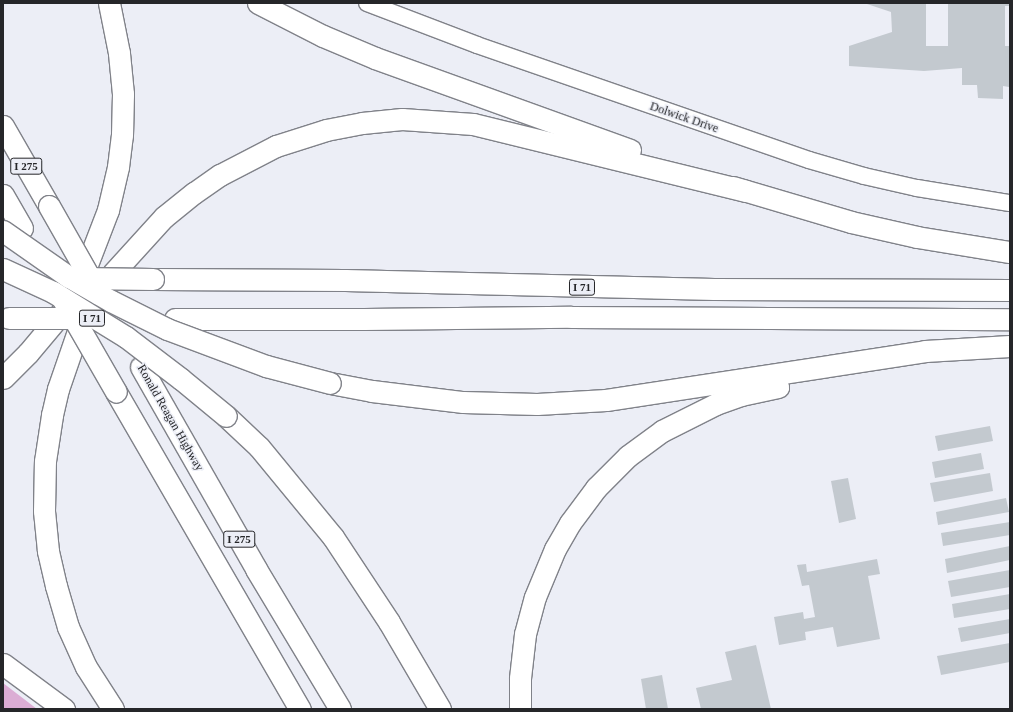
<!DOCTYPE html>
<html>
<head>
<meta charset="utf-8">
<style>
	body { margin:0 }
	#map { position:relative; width:1013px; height:712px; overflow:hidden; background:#eceef6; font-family:"Times New Roman",serif }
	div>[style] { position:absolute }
	.green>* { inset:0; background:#dbadd4 }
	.building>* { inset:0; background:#c3c9cf }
	.roads { filter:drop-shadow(1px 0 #808289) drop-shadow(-1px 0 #808289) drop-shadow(0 1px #808289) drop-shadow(0 -1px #808289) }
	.secondary>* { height:16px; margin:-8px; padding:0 8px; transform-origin:8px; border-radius:8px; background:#fff }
	.motorway>* { height:21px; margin:-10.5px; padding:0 10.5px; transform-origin:10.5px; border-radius:10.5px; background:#fff }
	.bridges { filter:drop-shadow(1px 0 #808289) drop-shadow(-1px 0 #808289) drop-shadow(0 1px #808289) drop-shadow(0 -1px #808289) }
	.motorway-bridge>* { height:21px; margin:-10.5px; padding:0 10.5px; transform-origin:10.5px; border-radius:10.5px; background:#fff }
	span { translate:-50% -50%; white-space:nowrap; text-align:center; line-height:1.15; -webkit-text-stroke:3px #eceef6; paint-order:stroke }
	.shield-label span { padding:1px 3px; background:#eceef6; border:1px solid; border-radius:3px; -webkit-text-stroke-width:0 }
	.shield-label { font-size:11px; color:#252629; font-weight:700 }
	.street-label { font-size:12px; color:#252629 }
	.frame { position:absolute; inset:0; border:4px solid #252629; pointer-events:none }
</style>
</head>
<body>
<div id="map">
	<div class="green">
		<div style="clip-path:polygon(3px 683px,37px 709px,3px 709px)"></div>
	</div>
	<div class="building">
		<div style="clip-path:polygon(864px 3px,926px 3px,926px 46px,948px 46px,948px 3px,1010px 3px,1010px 6px,1005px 6px,1005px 46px,1010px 46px,1010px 70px,1009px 87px,1003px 86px,1003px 99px,978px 98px,977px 85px,962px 85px,962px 68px,924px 71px,849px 66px,849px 46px,892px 32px,891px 12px)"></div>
		<div style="clip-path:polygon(990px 426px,993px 441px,938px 451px,935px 436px)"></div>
		<div style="clip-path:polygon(981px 453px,984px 469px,935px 478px,932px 462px)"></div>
		<div style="clip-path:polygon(990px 473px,993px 491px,934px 502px,930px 483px)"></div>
		<div style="clip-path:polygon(848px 478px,856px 519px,839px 523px,831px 481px)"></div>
		<div style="clip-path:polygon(1006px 498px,1009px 512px,938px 525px,936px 512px)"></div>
		<div style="clip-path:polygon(1010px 522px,1010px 535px,943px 546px,941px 533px)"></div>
		<div style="clip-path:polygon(1010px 546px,1010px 560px,947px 573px,945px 559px)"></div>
		<div style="clip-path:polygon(877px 559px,880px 574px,868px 576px,880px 639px,837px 647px,833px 627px,805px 632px,806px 640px,779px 645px,774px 617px,803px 612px,804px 619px,815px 617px,809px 585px,802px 586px,797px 565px,806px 564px,807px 572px)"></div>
		<div style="clip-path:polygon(1010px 570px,1010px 587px,951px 597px,948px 581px)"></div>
		<div style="clip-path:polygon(1010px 594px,1010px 609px,954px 618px,952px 604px)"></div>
		<div style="clip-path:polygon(1010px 619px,1010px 633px,961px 642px,958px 628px)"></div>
		<div style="clip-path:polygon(1010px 643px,1010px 662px,941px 675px,937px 656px)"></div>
		<div style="clip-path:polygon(756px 645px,771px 709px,701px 709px,696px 688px,732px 680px,725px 652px)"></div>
		<div style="clip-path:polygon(662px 675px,668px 709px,646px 709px,641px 679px)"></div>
	</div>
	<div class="roads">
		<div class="secondary">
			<div style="left:367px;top:3px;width:118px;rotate:20.9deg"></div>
			<div style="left:477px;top:45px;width:351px;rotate:19.1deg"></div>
			<div style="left:809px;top:160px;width:57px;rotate:16.2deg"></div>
			<div style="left:864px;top:176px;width:54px;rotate:12.8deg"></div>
			<div style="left:917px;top:188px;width:94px;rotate:9.2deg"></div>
		</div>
		<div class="motorway">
			<div style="left:258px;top:3px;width:73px;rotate:26.9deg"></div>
			<div style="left:323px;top:36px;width:56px;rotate:22.9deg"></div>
			<div style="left:375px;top:58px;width:271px;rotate:19.8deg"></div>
			<div style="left:3px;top:126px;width:92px;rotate:60.1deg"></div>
			<div style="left:733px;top:187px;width:123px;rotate:16.5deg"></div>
			<div style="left:851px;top:222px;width:68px;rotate:12.8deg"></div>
			<div style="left:917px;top:237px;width:94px;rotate:9.2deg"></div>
			<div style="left:3px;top:195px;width:38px;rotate:60deg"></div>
			<div style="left:153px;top:279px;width:192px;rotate:0.3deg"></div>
			<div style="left:345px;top:280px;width:369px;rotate:1.4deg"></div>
			<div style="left:714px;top:289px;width:296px;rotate:0.2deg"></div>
			<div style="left:175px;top:319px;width:189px"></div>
			<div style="left:364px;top:319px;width:207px;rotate:-0.6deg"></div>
			<div style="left:571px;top:317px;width:439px;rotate:0.3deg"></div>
			<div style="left:141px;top:367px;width:232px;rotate:60.3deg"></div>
			<div style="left:256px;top:569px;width:163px;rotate:59deg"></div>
			<div style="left:3px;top:378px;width:35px;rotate:-45deg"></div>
			<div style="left:28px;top:353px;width:48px;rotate:-50deg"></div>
			<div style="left:59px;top:316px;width:48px;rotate:-59.7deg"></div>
			<div style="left:83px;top:275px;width:70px;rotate:-69deg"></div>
			<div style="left:108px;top:210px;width:44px;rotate:-76.9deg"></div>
			<div style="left:118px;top:167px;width:32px;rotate:-83deg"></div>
			<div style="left:122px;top:135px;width:41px;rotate:-88.6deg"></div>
			<div style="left:123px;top:94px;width:41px;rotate:-95.6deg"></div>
			<div style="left:119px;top:53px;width:51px;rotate:-101.3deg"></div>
			<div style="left:330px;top:383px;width:43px;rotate:10.8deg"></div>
			<div style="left:372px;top:391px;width:92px;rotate:6.9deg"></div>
			<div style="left:463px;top:402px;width:74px;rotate:1.5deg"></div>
			<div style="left:537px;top:404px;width:69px;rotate:-3.3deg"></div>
			<div style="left:606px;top:400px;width:323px;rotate:-8.7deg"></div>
			<div style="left:925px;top:351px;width:85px;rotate:-3.4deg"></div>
			<div style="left:116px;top:392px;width:367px;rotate:59.9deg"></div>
			<div style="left:226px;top:416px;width:45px;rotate:43.2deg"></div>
			<div style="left:259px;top:447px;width:117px;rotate:50.6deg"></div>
			<div style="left:333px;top:537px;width:102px;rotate:56.6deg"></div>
			<div style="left:389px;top:622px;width:101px;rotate:59.6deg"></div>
			<div style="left:3px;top:664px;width:76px;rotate:36.4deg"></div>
			<div style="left:113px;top:709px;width:50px;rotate:-122.7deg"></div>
			<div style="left:86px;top:667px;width:44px;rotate:-114.2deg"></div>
			<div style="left:68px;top:627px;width:43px;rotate:-106.3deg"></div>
			<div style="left:56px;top:586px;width:36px;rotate:-103deg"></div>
			<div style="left:48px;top:551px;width:40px;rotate:-95.7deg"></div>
			<div style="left:44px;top:511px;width:50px;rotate:-88.9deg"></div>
			<div style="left:45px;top:461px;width:47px;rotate:-81.3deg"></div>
			<div style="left:52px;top:415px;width:27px;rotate:-77deg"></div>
			<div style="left:58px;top:389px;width:61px;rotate:-71deg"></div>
			<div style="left:78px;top:331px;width:35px;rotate:-61deg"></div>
			<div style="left:95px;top:300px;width:32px;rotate:-56deg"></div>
			<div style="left:113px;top:273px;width:76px;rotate:-47.7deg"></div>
			<div style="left:164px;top:217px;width:38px;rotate:-39deg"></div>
			<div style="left:194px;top:193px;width:32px;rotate:-35deg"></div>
			<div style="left:220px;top:175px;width:63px;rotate:-27.4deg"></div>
			<div style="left:276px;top:146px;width:52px;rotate:-17.7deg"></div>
			<div style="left:326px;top:130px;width:37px;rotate:-11deg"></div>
			<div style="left:362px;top:123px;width:40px;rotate:-5.7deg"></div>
			<div style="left:402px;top:119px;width:71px;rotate:4deg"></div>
			<div style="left:473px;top:124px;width:281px;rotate:13.8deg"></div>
			<div style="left:520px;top:709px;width:31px;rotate:-90deg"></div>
			<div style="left:520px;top:678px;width:44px;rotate:-83.5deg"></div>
			<div style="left:525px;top:634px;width:38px;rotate:-75deg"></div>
			<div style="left:535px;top:597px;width:52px;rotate:-67.4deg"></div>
			<div style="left:555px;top:549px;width:30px;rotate:-60deg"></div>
			<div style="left:570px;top:523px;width:44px;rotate:-53.4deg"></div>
			<div style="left:596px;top:488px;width:45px;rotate:-45deg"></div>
			<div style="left:628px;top:456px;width:42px;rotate:-36.3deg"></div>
			<div style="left:662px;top:431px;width:60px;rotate:-26.6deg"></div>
			<div style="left:716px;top:404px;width:27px;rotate:-20deg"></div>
			<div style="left:741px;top:395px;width:38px;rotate:-12deg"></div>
		</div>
	</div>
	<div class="bridges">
		<div class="motorway-bridge">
			<div style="left:49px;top:206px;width:101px;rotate:60.4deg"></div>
			<div style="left:3px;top:231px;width:80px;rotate:34.9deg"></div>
			<div style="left:69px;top:277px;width:48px;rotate:29.7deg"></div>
			<div style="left:111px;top:301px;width:63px;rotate:26.6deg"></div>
			<div style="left:167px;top:329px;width:106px;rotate:20.5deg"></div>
			<div style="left:266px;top:366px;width:66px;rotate:14.9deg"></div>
			<div style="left:3px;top:269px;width:55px;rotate:24.7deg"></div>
			<div style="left:53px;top:292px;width:86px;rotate:31.7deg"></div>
			<div style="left:126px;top:337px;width:69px;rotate:37.4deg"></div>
			<div style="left:181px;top:379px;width:58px;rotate:39.4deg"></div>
			<div style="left:78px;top:278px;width:75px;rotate:0.8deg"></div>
			<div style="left:62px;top:298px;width:108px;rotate:60.1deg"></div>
			<div style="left:9px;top:318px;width:77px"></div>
		</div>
	</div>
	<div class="shield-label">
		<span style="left:26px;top:166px">I 275</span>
		<span style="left:582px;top:287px">I 71</span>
		<span style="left:92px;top:318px">I 71</span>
		<span style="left:239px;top:539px">I 275</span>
	</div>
	<div class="street-label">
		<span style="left:684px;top:118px;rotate:19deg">Dolwick Drive</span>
		<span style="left:170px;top:418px;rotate:60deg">Ronald Reagan Highway</span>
	</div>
	<div class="frame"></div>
</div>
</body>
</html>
